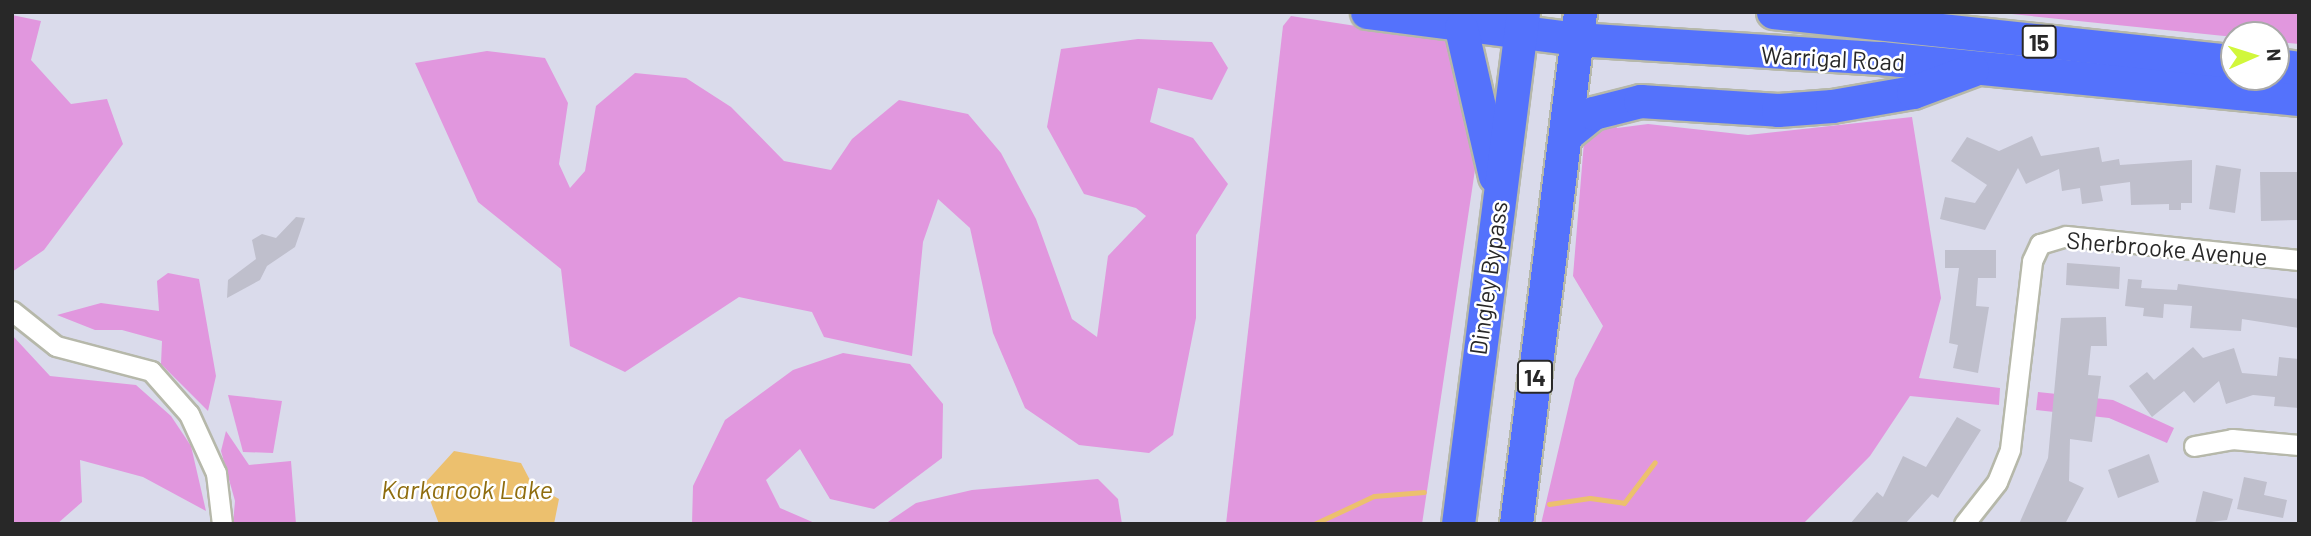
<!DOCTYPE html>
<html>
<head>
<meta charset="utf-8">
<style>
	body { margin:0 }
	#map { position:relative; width:2311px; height:536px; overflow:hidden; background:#dadbeb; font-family:Barlow,sans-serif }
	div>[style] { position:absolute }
	.green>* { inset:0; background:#e197de }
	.water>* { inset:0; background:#ecc06e }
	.stream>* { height:5px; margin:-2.5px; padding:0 2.5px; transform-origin:2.5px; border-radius:2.5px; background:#ecc06e }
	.building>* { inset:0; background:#bfbfcc }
	.roads { filter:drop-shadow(2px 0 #b6b8aa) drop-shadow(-2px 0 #b6b8aa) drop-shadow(0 2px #b6b8aa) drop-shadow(0 -2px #b6b8aa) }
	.street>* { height:19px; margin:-9.5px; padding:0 9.5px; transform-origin:9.5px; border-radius:9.5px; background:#fff }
	.highway>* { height:33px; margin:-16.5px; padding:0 16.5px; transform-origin:16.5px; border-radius:16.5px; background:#5472fc }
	span { translate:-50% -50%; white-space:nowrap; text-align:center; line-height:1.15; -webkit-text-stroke:5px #fff; paint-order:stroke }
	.shield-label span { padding:2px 5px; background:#fff; border:2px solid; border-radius:5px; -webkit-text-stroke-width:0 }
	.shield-label { font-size:23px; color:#282828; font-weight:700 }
	.street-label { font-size:24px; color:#282828 }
	.water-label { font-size:26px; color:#8f6d0f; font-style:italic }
	.frame { position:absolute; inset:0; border:14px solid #282828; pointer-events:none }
	.north { position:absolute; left:2220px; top:21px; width:70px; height:70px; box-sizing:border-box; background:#fff; border:2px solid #a9a9a9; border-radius:50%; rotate:87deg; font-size:19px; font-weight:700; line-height:28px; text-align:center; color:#282828 }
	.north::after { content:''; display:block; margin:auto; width:24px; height:32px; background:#d1f73b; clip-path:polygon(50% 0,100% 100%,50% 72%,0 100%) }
</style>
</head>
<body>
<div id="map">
	<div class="green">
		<div style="clip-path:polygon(1992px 12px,2299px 12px,2299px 44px,2276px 42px,2276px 35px,2234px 37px)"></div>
		<div style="clip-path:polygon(12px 15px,41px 21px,31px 60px,71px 104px,107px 99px,123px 144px,44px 250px,12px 272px)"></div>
		<div style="clip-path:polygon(1291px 16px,1447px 40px,1479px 143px,1422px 524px,1226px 524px,1283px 26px)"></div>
		<div style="clip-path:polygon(1138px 39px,1212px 42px,1228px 68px,1212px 100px,1158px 88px,1150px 122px,1193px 138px,1228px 184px,1196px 235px,1196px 318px,1173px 435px,1149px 453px,1079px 445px,1025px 408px,993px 333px,970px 228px,938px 199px,923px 242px,912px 356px,824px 337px,812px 312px,739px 297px,625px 372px,570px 346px,561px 269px,478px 202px,415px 63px,487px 51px,545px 58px,568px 103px,559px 164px,570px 188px,585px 171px,596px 106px,635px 73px,686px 78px,731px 107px,784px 161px,831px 170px,852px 139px,899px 100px,968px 114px,1001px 153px,1036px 219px,1072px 319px,1097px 337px,1108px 256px,1146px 216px,1136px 208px,1084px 194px,1047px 127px,1061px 49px)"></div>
		<div style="clip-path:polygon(1611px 114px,1617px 128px,1648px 124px,1748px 135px,1912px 117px,1941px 298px,1919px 378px,2000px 388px,1999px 405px,1910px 396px,1870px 456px,1803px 524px,1541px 524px,1575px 379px,1603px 326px,1573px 276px,1584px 142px)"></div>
		<div style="clip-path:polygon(168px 273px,199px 279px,216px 376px,208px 411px,161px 364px,162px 341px,122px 330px,95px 330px,57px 315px,101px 303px,159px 311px,157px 281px)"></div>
		<div style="clip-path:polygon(12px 335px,50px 376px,136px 385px,171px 416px,191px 446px,206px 511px,143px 477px,80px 460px,82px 502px,57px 524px,12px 524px)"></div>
		<div style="clip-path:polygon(843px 353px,910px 364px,943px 404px,942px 458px,874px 509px,830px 499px,800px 449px,766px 480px,780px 508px,817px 524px,692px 524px,693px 486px,725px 420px,793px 370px)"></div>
		<div style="clip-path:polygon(2038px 392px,2113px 400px,2174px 428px,2167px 443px,2109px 418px,2036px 410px)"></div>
		<div style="clip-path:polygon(228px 395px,282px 401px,273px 453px,243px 452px)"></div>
		<div style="clip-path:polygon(226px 431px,249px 465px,291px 461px,296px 524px,233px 524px,235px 501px,221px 451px)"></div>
		<div style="clip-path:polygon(1098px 479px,1118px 499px,1122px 524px,885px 524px,916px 503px,972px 490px)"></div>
	</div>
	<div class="water">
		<div style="clip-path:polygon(454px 451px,521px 463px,532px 484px,559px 499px,554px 524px,439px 524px,424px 484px)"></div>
	</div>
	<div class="stream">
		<div style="left:1549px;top:504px;width:41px;rotate:-8.3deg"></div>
		<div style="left:1590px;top:498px;width:34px;rotate:8deg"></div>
		<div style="left:1624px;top:503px;width:51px;rotate:-52.9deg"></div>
		<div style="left:1314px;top:524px;width:66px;rotate:-25deg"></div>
		<div style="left:1374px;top:496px;width:50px;rotate:-4.6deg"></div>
	</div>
	<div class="building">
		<div style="clip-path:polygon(2032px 136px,2041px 156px,2099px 147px,2102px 162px,2119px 159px,2120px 165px,2192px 160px,2192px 203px,2181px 203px,2181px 210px,2169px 210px,2169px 204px,2131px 205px,2130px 182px,2100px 186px,2103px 201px,2082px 204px,2080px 188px,2062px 191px,2059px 169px,2026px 184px,2018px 168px,1985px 230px,1940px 219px,1945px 197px,1975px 203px,1987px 185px,1951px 161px,1967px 137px,1999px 151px)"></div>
		<div style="clip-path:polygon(2216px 165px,2241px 169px,2235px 213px,2209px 209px)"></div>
		<div style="clip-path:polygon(2260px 172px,2299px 172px,2299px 220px,2261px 221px)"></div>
		<div style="clip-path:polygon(296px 217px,305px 218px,295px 247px,267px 266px,260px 280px,227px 298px,228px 280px,256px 259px,252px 240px,262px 234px,276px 238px)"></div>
		<div style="clip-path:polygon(1945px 250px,1996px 250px,1996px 278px,1978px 278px,1976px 306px,1989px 307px,1978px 373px,1953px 368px,1958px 345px,1949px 343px,1959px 268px,1945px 268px)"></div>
		<div style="clip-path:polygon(2067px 263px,2120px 267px,2119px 289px,2066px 285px)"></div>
		<div style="clip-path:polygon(2128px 279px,2142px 280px,2141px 288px,2177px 290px,2178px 284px,2299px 299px,2299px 328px,2242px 319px,2241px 331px,2190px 328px,2192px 306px,2164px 304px,2163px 318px,2143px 316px,2144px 308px,2125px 306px)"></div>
		<div style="clip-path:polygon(2106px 317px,2107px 346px,2091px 346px,2088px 375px,2101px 376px,2092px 442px,2070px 439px,2069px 481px,2084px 488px,2065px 524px,2019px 524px,2048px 458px,2061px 318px)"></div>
		<div style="clip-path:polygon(2193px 347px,2203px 358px,2234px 348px,2242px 373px,2277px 376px,2279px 357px,2299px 359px,2299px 408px,2274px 406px,2275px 397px,2253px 395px,2226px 404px,2219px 381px,2194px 403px,2184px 391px,2152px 417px,2129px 386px,2147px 372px,2154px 380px)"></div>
		<div style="clip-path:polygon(1957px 417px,1981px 430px,1938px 498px,1932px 494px,1905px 524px,1850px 524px,1877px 492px,1883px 497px,1903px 456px,1926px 467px)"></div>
		<div style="clip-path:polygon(2149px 454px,2159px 482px,2118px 498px,2108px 470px)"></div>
		<div style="clip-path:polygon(2244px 477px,2267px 482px,2264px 495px,2287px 500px,2283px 518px,2237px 509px)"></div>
		<div style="clip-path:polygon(2203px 491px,2233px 499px,2227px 520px,2195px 524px)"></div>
	</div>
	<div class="roads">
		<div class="street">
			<div style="left:12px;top:311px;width:56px;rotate:38.5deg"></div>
			<div style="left:56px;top:346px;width:98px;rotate:14.7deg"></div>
			<div style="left:151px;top:371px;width:57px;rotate:48.5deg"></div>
			<div style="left:189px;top:414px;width:65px;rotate:65.4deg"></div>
			<div style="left:216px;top:473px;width:51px;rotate:83.3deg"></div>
			<div style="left:2194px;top:446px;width:39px;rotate:-10deg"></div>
			<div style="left:2232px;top:439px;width:67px;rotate:5.1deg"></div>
			<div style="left:1964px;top:524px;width:53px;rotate:-51.8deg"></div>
			<div style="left:1997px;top:482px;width:35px;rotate:-68deg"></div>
			<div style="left:2010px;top:449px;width:189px;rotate:-83.3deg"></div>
			<div style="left:2032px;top:261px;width:19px;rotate:-65deg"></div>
			<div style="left:2040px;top:244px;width:27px;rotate:-17deg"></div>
			<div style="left:2066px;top:236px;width:234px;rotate:5.9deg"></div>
		</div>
		<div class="highway">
			<div style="left:1367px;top:12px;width:212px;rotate:7.3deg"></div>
			<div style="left:1577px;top:39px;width:304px;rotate:3.6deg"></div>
			<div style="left:1880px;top:58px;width:421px;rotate:5.6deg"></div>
			<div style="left:1773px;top:12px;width:464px;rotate:6.1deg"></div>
			<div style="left:1461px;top:28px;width:152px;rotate:77.1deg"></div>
			<div style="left:2276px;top:65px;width:23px;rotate:7deg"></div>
			<div style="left:1566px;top:135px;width:35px;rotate:-39deg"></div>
			<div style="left:1593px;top:113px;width:49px;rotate:-14.3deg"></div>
			<div style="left:1640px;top:101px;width:138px;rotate:3.7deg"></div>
			<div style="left:1778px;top:110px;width:54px;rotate:-4.2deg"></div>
			<div style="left:1832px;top:106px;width:82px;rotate:-9.8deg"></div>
			<div style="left:1913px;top:92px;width:63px;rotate:-20.4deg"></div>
			<div style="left:1458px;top:524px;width:516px;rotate:-82.76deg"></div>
			<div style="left:1516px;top:524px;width:516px;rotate:-82.87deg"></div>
		</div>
	</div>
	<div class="shield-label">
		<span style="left:2039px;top:42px">15</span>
		<span style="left:1535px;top:377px">14</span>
	</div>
	<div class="street-label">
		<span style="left:1833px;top:58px;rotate:3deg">Warrigal Road</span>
		<span style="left:2167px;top:248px;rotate:5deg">Sherbrooke Avenue</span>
		<span style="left:1488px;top:278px;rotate:-82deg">Dingley Bypass</span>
	</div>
	<div class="water-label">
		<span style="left:467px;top:489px">Karkarook Lake</span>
	</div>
	<div class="frame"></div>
	<div class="north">N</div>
</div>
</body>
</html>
